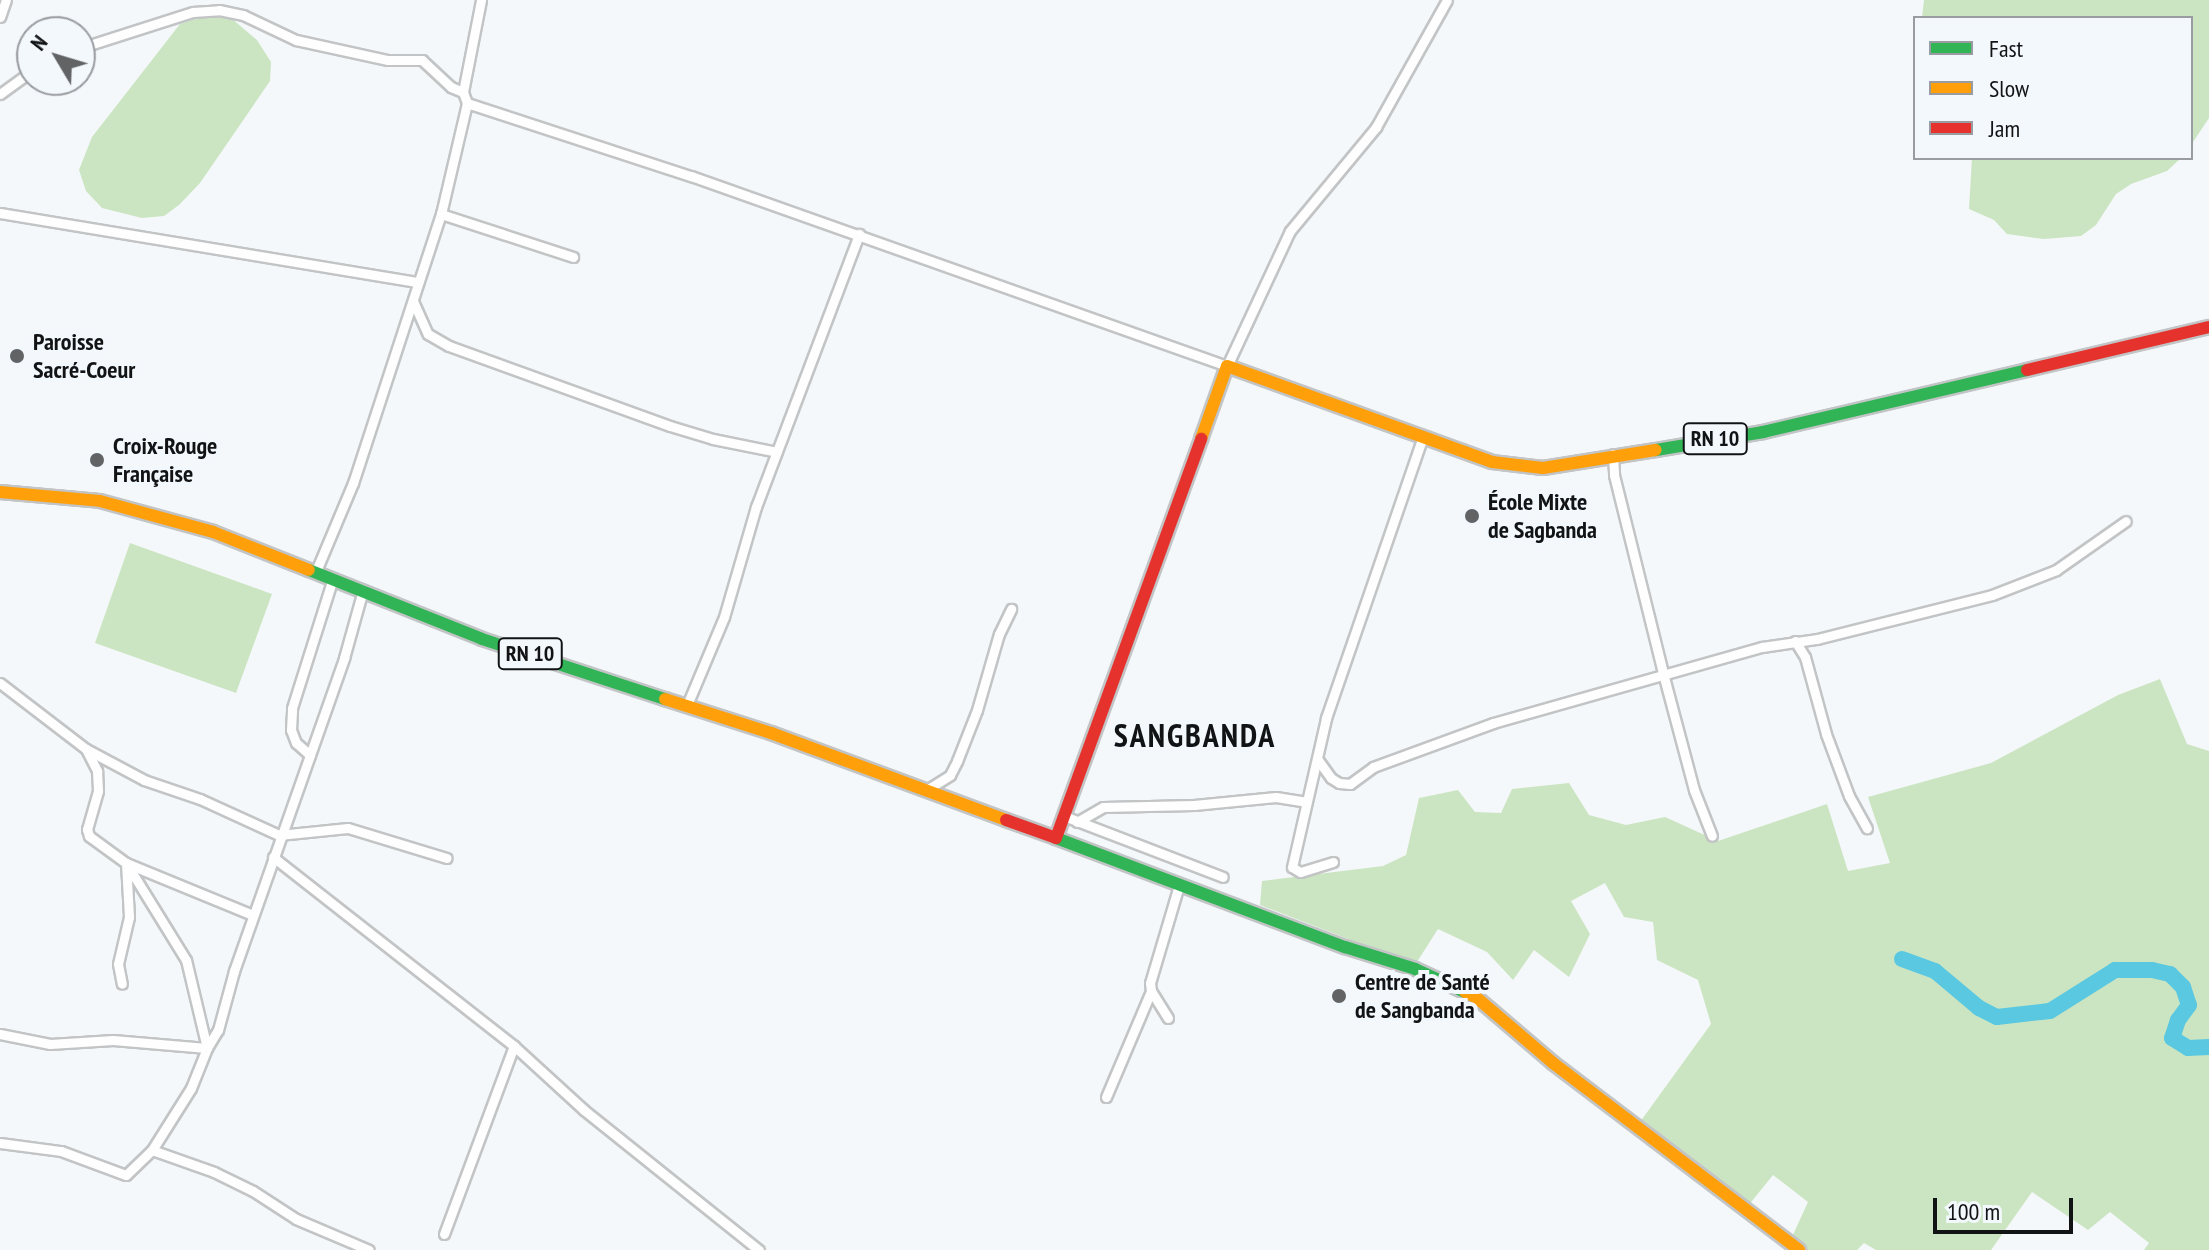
<!DOCTYPE html>
<html>
<head>
<meta charset="utf-8">
<style>
	body { margin:0 }
	#map { position:relative; width:2209px; height:1250px; overflow:hidden; background:#f5f8fa; font-family:"PT Sans Narrow",sans-serif }
	div>[style] { position:absolute }
	.green>* { inset:0; background:#cbe5c2 }
	.river>* { height:16px; margin:-8px; padding:0 8px; transform-origin:8px; border-radius:8px; background:#5ac8e1 }
	.roads { filter:drop-shadow(2px 0 #c2c4c5) drop-shadow(-2px 0 #c2c4c5) drop-shadow(0 2px #c2c4c5) drop-shadow(0 -2px #c2c4c5) }
	.street>* { height:9px; margin:-4.5px; padding:0 4.5px; transform-origin:4.5px; border-radius:4.5px; background:#fefefe }
	.fast>* { height:12px; margin:-6px; padding:0 6px; transform-origin:6px; border-radius:6px; background:#30b455 }
	.slow>* { height:12px; margin:-6px; padding:0 6px; transform-origin:6px; border-radius:6px; background:#ff9f0a }
	.jam>* { height:12px; margin:-6px; padding:0 6px; transform-origin:6px; border-radius:6px; background:#e5322d }
	.dots>* { width:22px; height:22px; translate:-50% -50%; box-sizing:border-box; border:4px solid #f3f8fc; border-radius:50% }
	span { translate:-50% -50%; white-space:nowrap; text-align:center; line-height:1.15; -webkit-text-stroke:8px #f3f8fc; paint-order:stroke }
	.shield-label span { padding:2px 6px; background:#f3f8fc; border:2px solid; border-radius:6px; -webkit-text-stroke-width:0 }
	.shield-label { font-size:22px; color:#121315; font-weight:700 }
	.poi-label { font-size:24px; color:#121315; font-weight:700 }
	.left { translate:0 -50%; text-align:left }
	.district-label { font-size:32px; color:#121315; font-weight:700; letter-spacing:2px }
	.legend { position:absolute; left:1913px; top:16px; width:280px; height:144px; box-sizing:border-box; background:#f3f8fc; border:2px solid #999ca0; margin:0; padding:10px 14px; list-style:none; font-size:24px; color:#121315 }
	.legend li { display:flex; align-items:center; gap:16px; height:40px }
	.legend b { width:40px; border:2px solid #999ca0 }
	.north { position:absolute; left:16px; top:16px; width:80px; height:80px; box-sizing:border-box; background:#f3f8fc; border:2px solid #999ca0; border-radius:50%; rotate:308deg; font-size:22px; font-weight:700; line-height:32px; text-align:center; color:#121315 }
	.north::after { content:''; display:block; margin:auto; width:28px; height:36px; background:#616365; clip-path:polygon(50% 0,100% 100%,50% 72%,0 100%) }
	.scale { position:absolute; left:1933px; top:1198px; width:140px; height:36px; box-sizing:border-box; border:4px solid #121315; border-top:0; padding-left:10px; font-size:24px; line-height:28px; white-space:nowrap; color:#121315; -webkit-text-stroke:6px #f3f8fc; paint-order:stroke }
</style>
</head>
<body>
<div id="map">
	<div class="green">
		<div style="clip-path:polygon(1924px 0,2209px 0,2209px 118px,2191px 145px,2191px 18px,1922px 18px)"></div>
		<div style="clip-path:polygon(213px 13px,231px 18px,257px 40px,271px 62px,270px 81px,200px 183px,179px 205px,164px 216px,142px 218px,102px 208px,86px 191px,79px 170px,92px 137px,180px 24px)"></div>
		<div style="clip-path:polygon(1972px 158px,2181px 158px,2167px 171px,2131px 184px,2116px 194px,2096px 225px,2081px 236px,2044px 239px,2007px 234px,1994px 220px,1969px 209px)"></div>
		<div style="clip-path:polygon(130px 543px,272px 594px,236px 693px,95px 643px)"></div>
		<div style="clip-path:polygon(2160px 679px,2187px 744px,2209px 751px,2209px 1250px,2144px 1250px,2149px 1243px,2110px 1212px,2088px 1230px,2032px 1192px,1991px 1250px,1876px 1250px,1864px 1243px,1857px 1250px,1807px 1250px,1792px 1237px,1808px 1202px,1773px 1175px,1748px 1206px,1640px 1122px,1711px 1024px,1698px 980px,1657px 960px,1653px 922px,1624px 917px,1605px 883px,1571px 901px,1590px 934px,1569px 977px,1534px 950px,1513px 980px,1487px 952px,1438px 929px,1415px 965px,1260px 905px,1262px 881px,1383px 866px,1406px 855px,1419px 798px,1458px 790px,1475px 812px,1501px 813px,1512px 789px,1569px 783px,1589px 815px,1626px 825px,1665px 817px,1718px 841px,1827px 804px,1848px 871px,1890px 863px,1868px 797px,1991px 763px,2118px 695px)"></div>
	</div>
	<div class="river">
		<div style="left:1902px;top:959px;width:35px;rotate:20deg"></div>
		<div style="left:1935px;top:971px;width:57px;rotate:40.1deg"></div>
		<div style="left:1979px;top:1008px;width:20px;rotate:27deg"></div>
		<div style="left:1997px;top:1017px;width:53px;rotate:-6.5deg"></div>
		<div style="left:2050px;top:1011px;width:77px;rotate:-32.2deg"></div>
		<div style="left:2115px;top:970px;width:37px"></div>
		<div style="left:2152px;top:970px;width:18px;rotate:13deg"></div>
		<div style="left:2170px;top:974px;width:18px;rotate:45deg"></div>
		<div style="left:2183px;top:987px;width:19px;rotate:72deg"></div>
		<div style="left:2189px;top:1005px;width:19px;rotate:126deg"></div>
		<div style="left:2178px;top:1020px;width:19px;rotate:108deg"></div>
		<div style="left:2172px;top:1038px;width:19px;rotate:32deg"></div>
		<div style="left:2188px;top:1048px;width:21px;rotate:-3deg"></div>
	</div>
	<div class="roads">
		<div class="street">
			<div style="left:0;top:17px;width:18px;rotate:-71deg"></div>
			<div style="left:80px;top:48px;width:119px;rotate:-17.7deg"></div>
			<div style="left:193px;top:12px;width:26px;rotate:-4deg"></div>
			<div style="left:219px;top:10px;width:25px;rotate:12deg"></div>
			<div style="left:243px;top:15px;width:59px;rotate:25.3deg"></div>
			<div style="left:296px;top:40px;width:94px;rotate:12.3deg"></div>
			<div style="left:388px;top:60px;width:34px"></div>
			<div style="left:422px;top:60px;width:40px;rotate:43deg"></div>
			<div style="left:451px;top:87px;width:13px;rotate:23deg"></div>
			<div style="left:0;top:94px;width:39px;rotate:-36deg"></div>
			<div style="left:467px;top:103px;width:236px;rotate:18.1deg"></div>
			<div style="left:691px;top:176px;width:569px;rotate:19.52deg"></div>
			<div style="left:1227px;top:366px;width:149px;rotate:-65deg"></div>
			<div style="left:1290px;top:231px;width:135px;rotate:-50.4deg"></div>
			<div style="left:1376px;top:127px;width:145px;rotate:-60.8deg"></div>
			<div style="left:0;top:213px;width:424px;rotate:9.4deg"></div>
			<div style="left:441px;top:214px;width:139px;rotate:18deg"></div>
			<div style="left:413px;top:301px;width:36px;rotate:66deg"></div>
			<div style="left:428px;top:334px;width:24px;rotate:30deg"></div>
			<div style="left:449px;top:346px;width:235px;rotate:19.9deg"></div>
			<div style="left:670px;top:426px;width:45px;rotate:16.8deg"></div>
			<div style="left:713px;top:439px;width:65px;rotate:11.5deg"></div>
			<div style="left:1613px;top:454px;width:21px;rotate:87deg"></div>
			<div style="left:1614px;top:475px;width:208px;rotate:76.1deg"></div>
			<div style="left:1664px;top:677px;width:117px;rotate:75.1deg"></div>
			<div style="left:1694px;top:790px;width:49px;rotate:68.6deg"></div>
			<div style="left:316px;top:571px;width:95px;rotate:-67.2deg"></div>
			<div style="left:353px;top:483px;width:283px;rotate:-71.9deg"></div>
			<div style="left:441px;top:214px;width:114px;rotate:-76.8deg"></div>
			<div style="left:467px;top:103px;width:12px;rotate:-110deg"></div>
			<div style="left:463px;top:92px;width:94px;rotate:-78.9deg"></div>
			<div style="left:1795px;top:641px;width:19px;rotate:58deg"></div>
			<div style="left:1805px;top:657px;width:80px;rotate:74.7deg"></div>
			<div style="left:1826px;top:734px;width:66px;rotate:69.6deg"></div>
			<div style="left:1849px;top:796px;width:37px;rotate:61deg"></div>
			<div style="left:0;top:683px;width:108px;rotate:37.5deg"></div>
			<div style="left:86px;top:749px;width:66px;rotate:28.1deg"></div>
			<div style="left:144px;top:780px;width:59px;rotate:18.7deg"></div>
			<div style="left:200px;top:799px;width:87px;rotate:24.5deg"></div>
			<div style="left:279px;top:835px;width:69px;rotate:-5.8deg"></div>
			<div style="left:348px;top:828px;width:103px;rotate:16.9deg"></div>
			<div style="left:687px;top:705px;width:95px;rotate:-67.2deg"></div>
			<div style="left:724px;top:617px;width:115px;rotate:-73.8deg"></div>
			<div style="left:756px;top:507px;width:292px;rotate:-69.3deg"></div>
			<div style="left:86px;top:749px;width:25px;rotate:63deg"></div>
			<div style="left:97px;top:771px;width:20px;rotate:87deg"></div>
			<div style="left:98px;top:791px;width:40px;rotate:106deg"></div>
			<div style="left:87px;top:829px;width:7px;rotate:74deg"></div>
			<div style="left:89px;top:836px;width:46px;rotate:36.1deg"></div>
			<div style="left:126px;top:863px;width:54px;rotate:86.8deg"></div>
			<div style="left:129px;top:917px;width:48px;rotate:103.2deg"></div>
			<div style="left:118px;top:964px;width:20px;rotate:79deg"></div>
			<div style="left:310px;top:755px;width:18px;rotate:-139deg"></div>
			<div style="left:296px;top:743px;width:14px;rotate:-111deg"></div>
			<div style="left:291px;top:730px;width:22px;rotate:-87deg"></div>
			<div style="left:292px;top:708px;width:136px;rotate:-72.5deg"></div>
			<div style="left:1318px;top:760px;width:22px;rotate:54deg"></div>
			<div style="left:1331px;top:778px;width:9px;rotate:32deg"></div>
			<div style="left:1339px;top:783px;width:11px;rotate:5deg"></div>
			<div style="left:1350px;top:784px;width:29px;rotate:-36deg"></div>
			<div style="left:1373px;top:767px;width:128px;rotate:-20.1deg"></div>
			<div style="left:1493px;top:723px;width:280px;rotate:-15.8deg"></div>
			<div style="left:1762px;top:647px;width:56px;rotate:-8.3deg"></div>
			<div style="left:1817px;top:639px;width:180px;rotate:-14.1deg"></div>
			<div style="left:1992px;top:595px;width:69px;rotate:-21.3deg"></div>
			<div style="left:2056px;top:570px;width:85px;rotate:-35deg"></div>
			<div style="left:928px;top:789px;width:26px;rotate:-32deg"></div>
			<div style="left:950px;top:775px;width:16px;rotate:-63deg"></div>
			<div style="left:957px;top:761px;width:55px;rotate:-68.6deg"></div>
			<div style="left:977px;top:710px;width:79px;rotate:-73.9deg"></div>
			<div style="left:999px;top:634px;width:28px;rotate:-64deg"></div>
			<div style="left:1064px;top:816px;width:170px;rotate:21deg"></div>
			<div style="left:1077px;top:822px;width:30px;rotate:-30deg"></div>
			<div style="left:1103px;top:807px;width:91px;rotate:-1.3deg"></div>
			<div style="left:1194px;top:805px;width:82px;rotate:-5.6deg"></div>
			<div style="left:1276px;top:797px;width:30px;rotate:9deg"></div>
			<div style="left:273px;top:857px;width:306px;rotate:38.1deg"></div>
			<div style="left:514px;top:1046px;width:95px;rotate:42.4deg"></div>
			<div style="left:584px;top:1110px;width:224px;rotate:38.7deg"></div>
			<div style="left:1333px;top:862px;width:34px;rotate:163deg"></div>
			<div style="left:1300px;top:872px;width:9px;rotate:-148deg"></div>
			<div style="left:1292px;top:867px;width:153px;rotate:-77.1deg"></div>
			<div style="left:1326px;top:718px;width:298px;rotate:-71deg"></div>
			<div style="left:1168px;top:1018px;width:32px;rotate:-122deg"></div>
			<div style="left:1151px;top:991px;width:8px;rotate:-97deg"></div>
			<div style="left:1150px;top:983px;width:102px;rotate:-73.5deg"></div>
			<div style="left:0;top:1034px;width:51px;rotate:11.3deg"></div>
			<div style="left:50px;top:1044px;width:63px;rotate:-3.6deg"></div>
			<div style="left:113px;top:1040px;width:94px;rotate:4.9deg"></div>
			<div style="left:207px;top:1048px;width:21px;rotate:-59deg"></div>
			<div style="left:218px;top:1030px;width:61px;rotate:-74.8deg"></div>
			<div style="left:234px;top:971px;width:332px;rotate:-70.6deg"></div>
			<div style="left:344px;top:658px;width:71px;rotate:-74.4deg"></div>
			<div style="left:1106px;top:1097px;width:115px;rotate:-67deg"></div>
			<div style="left:0;top:1143px;width:62px;rotate:7.5deg"></div>
			<div style="left:61px;top:1151px;width:69px;rotate:20.3deg"></div>
			<div style="left:126px;top:1175px;width:36px;rotate:-44deg"></div>
			<div style="left:152px;top:1150px;width:73px;rotate:-57.8deg"></div>
			<div style="left:191px;top:1088px;width:43px;rotate:-68.2deg"></div>
			<div style="left:207px;top:1048px;width:90px;rotate:-103.4deg"></div>
			<div style="left:186px;top:960px;width:114px;rotate:-121.7deg"></div>
			<div style="left:126px;top:863px;width:137px;rotate:22.3deg"></div>
			<div style="left:152px;top:1150px;width:66px;rotate:19.5deg"></div>
			<div style="left:214px;top:1172px;width:43px;rotate:26deg"></div>
			<div style="left:253px;top:1191px;width:51px;rotate:33.1deg"></div>
			<div style="left:296px;top:1219px;width:79px;rotate:23deg"></div>
			<div style="left:444px;top:1234px;width:201px;rotate:-69.6deg"></div>
		</div>
		<div class="fast">
			<div style="left:1656px;top:450px;width:109px;rotate:-9.5deg"></div>
			<div style="left:1763px;top:432px;width:271px;rotate:-13.2deg"></div>
			<div style="left:309px;top:570px;width:186px;rotate:21.7deg"></div>
			<div style="left:482px;top:639px;width:193px;rotate:18.2deg"></div>
			<div style="left:1056px;top:838px;width:309px;rotate:20.7deg"></div>
			<div style="left:1345px;top:947px;width:73px;rotate:17.4deg"></div>
			<div style="left:1415px;top:969px;width:55px;rotate:24.7deg"></div>
		</div>
		<div class="slow">
			<div style="left:1201px;top:439px;width:77px;rotate:-70.4deg"></div>
			<div style="left:1227px;top:366px;width:282px;rotate:19.9deg"></div>
			<div style="left:1492px;top:462px;width:51px;rotate:6.7deg"></div>
			<div style="left:1543px;top:468px;width:114px;rotate:-9.1deg"></div>
			<div style="left:0;top:492px;width:100px;rotate:5.1deg"></div>
			<div style="left:100px;top:501px;width:117px;rotate:15.3deg"></div>
			<div style="left:213px;top:532px;width:103px;rotate:21.6deg"></div>
			<div style="left:665px;top:699px;width:111px;rotate:17.8deg"></div>
			<div style="left:771px;top:733px;width:251px;rotate:20.3deg"></div>
			<div style="left:1465px;top:992px;width:13px;rotate:27deg"></div>
			<div style="left:1477px;top:998px;width:100px;rotate:40.5deg"></div>
			<div style="left:1553px;top:1063px;width:309px;rotate:37.2deg"></div>
		</div>
		<div class="jam">
			<div style="left:2027px;top:370px;width:187px;rotate:-13.3deg"></div>
			<div style="left:1006px;top:820px;width:53px;rotate:19.8deg"></div>
			<div style="left:1056px;top:838px;width:425px;rotate:-70deg"></div>
		</div>
	</div>
	<div class="dots">
		<div style="left:17px;top:356px;background:#616365"></div>
		<div style="left:97px;top:460px;background:#616365"></div>
		<div style="left:1472px;top:516px;background:#616365"></div>
		<div style="left:1339px;top:996px;background:#616365"></div>
	</div>
	<div class="shield-label">
		<span style="left:1715px;top:439px">RN 10</span>
		<span style="left:530px;top:654px">RN 10</span>
	</div>
	<div class="poi-label">
		<span class="left" style="left:33px;top:356px">Paroisse<br>Sacré-Coeur</span>
		<span class="left" style="left:113px;top:460px">Croix-Rouge<br>Française</span>
		<span class="left" style="left:1488px;top:516px">École Mixte<br>de Sagbanda</span>
		<span class="left" style="left:1355px;top:996px">Centre de Santé<br>de Sangbanda</span>
	</div>
	<div class="district-label">
		<span style="left:1195px;top:735px">SANGBANDA</span>
	</div>
	<ul class="legend">
	<li><b style="height:10px;background:#30b455"></b>Fast</li>
	<li><b style="height:10px;background:#ff9f0a"></b>Slow</li>
	<li><b style="height:10px;background:#e5322d"></b>Jam</li>
	</ul>
	<div class="north">N</div>
	<div class="scale">100 m</div>
</div>
</body>
</html>
